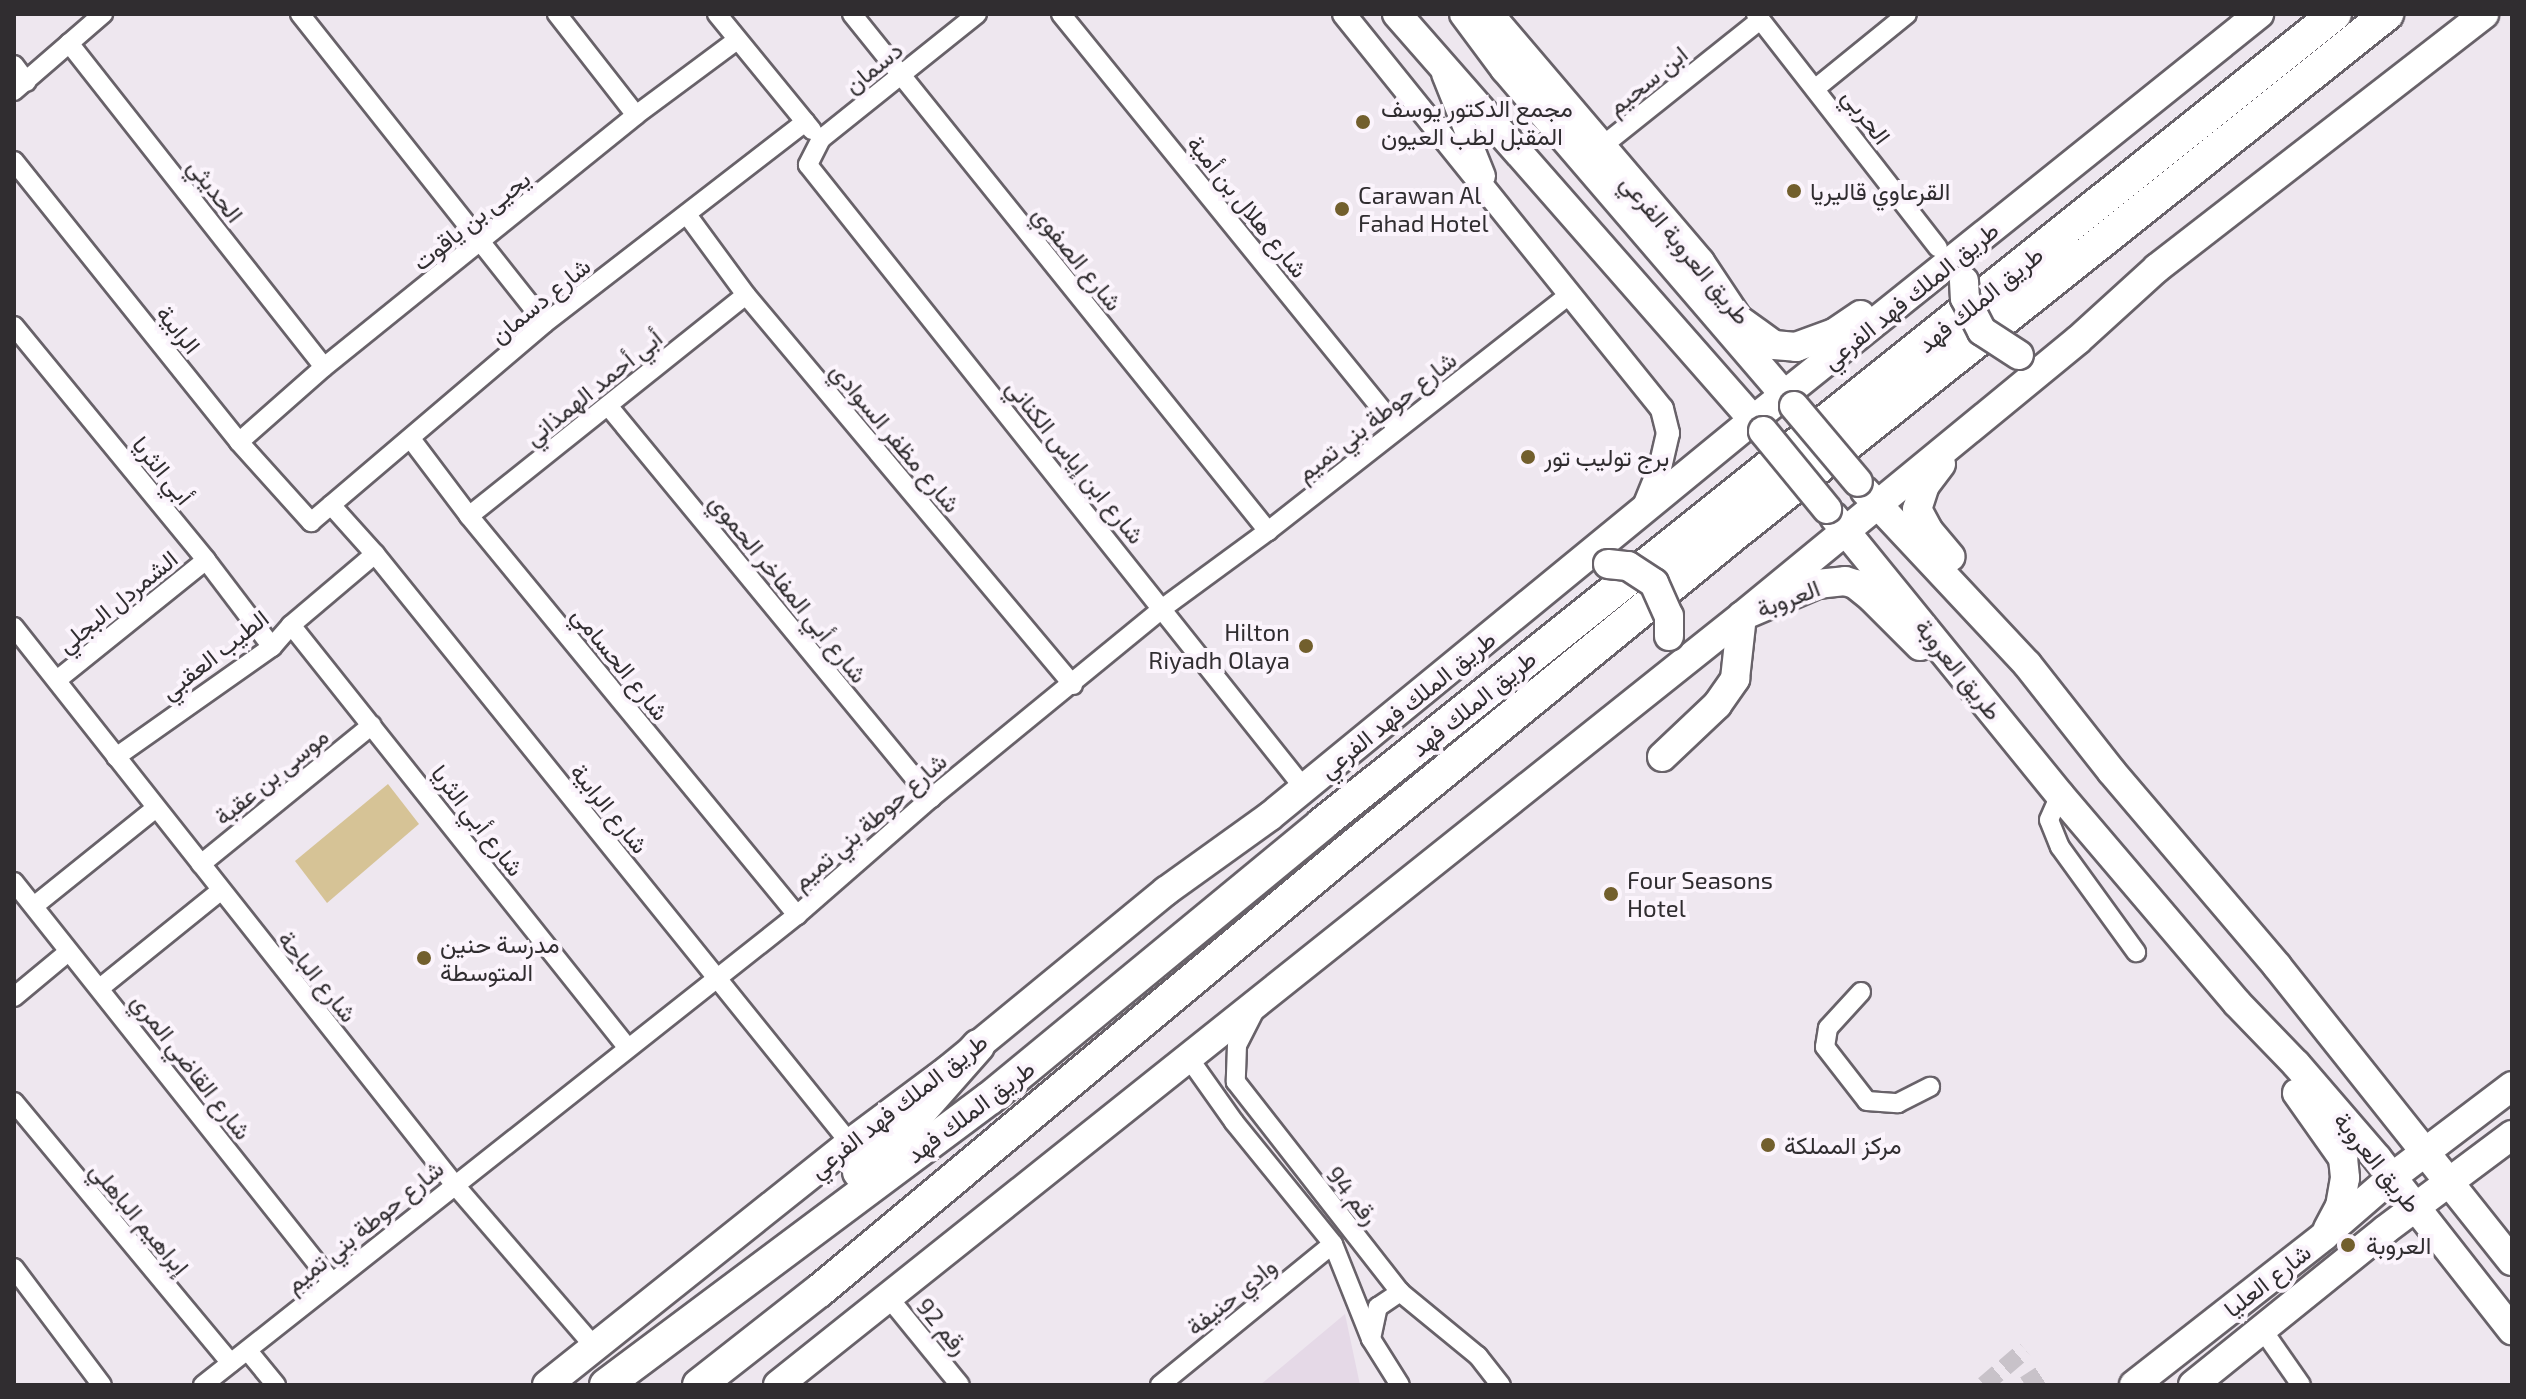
<!DOCTYPE html>
<html>
<head>
<meta charset="utf-8">
<style>
	body { margin:0 }
	#map { position:relative; width:2526px; height:1399px; overflow:hidden; background:#eee7ef; font-family:"Exo 2",Vazirmatn,sans-serif }
	div>[style] { position:absolute }
	.built>* { inset:0; background:#e5d9e7 }
	.green>* { inset:0; background:#d6c396 }
	.minor-tunnel>* { height:18px; margin-top:-9px; transform-origin:0; background:repeating-linear-gradient(90deg,#c8c2c9 0 18px,transparent 0 27px) }
	.roads { filter:drop-shadow(2px 0 #686269) drop-shadow(-2px 0 #686269) drop-shadow(0 2px #686269) drop-shadow(0 -2px #686269) }
	.minor>* { height:18px; margin:-9px; padding:0 9px; transform-origin:9px; border-radius:9px; background:#fff }
	.tertiary>* { height:22px; margin:-11px; padding:0 11px; transform-origin:11px; border-radius:11px; background:#fff }
	.primary>* { height:28px; margin:-14px; padding:0 14px; transform-origin:14px; border-radius:14px; background:#fff }
	.motorway>* { height:32px; margin:-16px; padding:0 16px; transform-origin:16px; border-radius:16px; background:#fff }
	.bridges { filter:drop-shadow(2px 0 #686269) drop-shadow(-2px 0 #686269) drop-shadow(0 2px #686269) drop-shadow(0 -2px #686269) }
	.primary-bridge>* { height:28px; margin:-14px; padding:0 14px; transform-origin:14px; border-radius:14px; background:#fff }
	.dots>* { width:22px; height:22px; translate:-50% -50%; box-sizing:border-box; border:4px solid #fbf4fc; border-radius:50% }
	span { translate:-50% -50%; white-space:nowrap; text-align:center; line-height:1.15; -webkit-text-stroke:8px #fbf4fc; paint-order:stroke }
	.street-label { font-size:24px; color:#302d30 }
	.poi-label { font-size:24px; color:#302d30 }
	.left { translate:0 -50%; text-align:left }
	.right { translate:-100% -50%; text-align:right }
	.frame { position:absolute; inset:0; border:16px solid #302d30; pointer-events:none }
</style>
</head>
<body>
<div id="map">
	<div class="built">
		<div style="clip-path:polygon(1345px 1314px,1360px 1385px,1260px 1385px)"></div>
	</div>
	<div class="green">
		<div style="clip-path:polygon(388px 784px,419px 824px,327px 903px,295px 861px)"></div>
	</div>
	<div class="minor-tunnel">
		<div style="left:1984px;top:1385px;width:54px;rotate:-40.5deg"></div>
		<div style="left:2025px;top:1385px;width:24px;rotate:-33deg"></div>
	</div>
	<div class="roads">
		<div class="minor">
			<div style="left:300px;top:14px;width:394px;rotate:51.6deg"></div>
			<div style="left:557px;top:14px;width:128px;rotate:52deg"></div>
			<div style="left:717px;top:14px;width:150px;rotate:50.7deg"></div>
			<div style="left:852px;top:14px;width:664px;rotate:51.18deg"></div>
			<div style="left:977px;top:14px;width:200px;rotate:141.3deg"></div>
			<div style="left:821px;top:139px;width:29px;rotate:117deg"></div>
			<div style="left:808px;top:165px;width:796px;rotate:51.48deg"></div>
			<div style="left:1061px;top:14px;width:533px;rotate:50.94deg"></div>
			<div style="left:1756px;top:14px;width:296px;rotate:52.1deg"></div>
			<div style="left:69px;top:43px;width:412px;rotate:51.8deg"></div>
			<div style="left:14px;top:65px;width:21px;rotate:53deg"></div>
			<div style="left:1816px;top:88px;width:117px;rotate:-39.1deg"></div>
			<div style="left:14px;top:91px;width:118px;rotate:-40.9deg"></div>
			<div style="left:1601px;top:147px;width:203px;rotate:-38.6deg"></div>
			<div style="left:14px;top:161px;width:360px;rotate:51.3deg"></div>
			<div style="left:239px;top:442px;width:108px;rotate:48deg"></div>
			<div style="left:311px;top:522px;width:307px;rotate:-40.4deg"></div>
			<div style="left:545px;top:323px;width:329px;rotate:-37.7deg"></div>
			<div style="left:688px;top:216px;width:98px;rotate:53.7deg"></div>
			<div style="left:746px;top:295px;width:509px;rotate:50.02deg"></div>
			<div style="left:14px;top:326px;width:303px;rotate:50.6deg"></div>
			<div style="left:206px;top:560px;width:109px;rotate:52.8deg"></div>
			<div style="left:609px;top:407px;width:507px;rotate:50.53deg"></div>
			<div style="left:411px;top:439px;width:96px;rotate:53deg"></div>
			<div style="left:469px;top:516px;width:517px;rotate:50.58deg"></div>
			<div style="left:239px;top:442px;width:113px;rotate:-41.4deg"></div>
			<div style="left:324px;top:367px;width:401px;rotate:-38.9deg"></div>
			<div style="left:636px;top:115px;width:126px;rotate:-36.6deg"></div>
			<div style="left:331px;top:505px;width:66px;rotate:48.1deg"></div>
			<div style="left:375px;top:554px;width:757px;rotate:51.12deg"></div>
			<div style="left:469px;top:516px;width:354px;rotate:-38.6deg"></div>
			<div style="left:291px;top:625px;width:539px;rotate:51.47deg"></div>
			<div style="left:14px;top:627px;width:710px;rotate:51.69deg"></div>
			<div style="left:454px;top:1184px;width:214px;rotate:49.2deg"></div>
			<div style="left:57px;top:680px;width:191px;rotate:-38.8deg"></div>
			<div style="left:116px;top:757px;width:191px;rotate:-35.2deg"></div>
			<div style="left:272px;top:647px;width:29px;rotate:-49deg"></div>
			<div style="left:291px;top:625px;width:110px;rotate:-40.2deg"></div>
			<div style="left:2060px;top:795px;width:27px;rotate:114deg"></div>
			<div style="left:2049px;top:820px;width:29px;rotate:68deg"></div>
			<div style="left:2060px;top:847px;width:130px;rotate:54.1deg"></div>
			<div style="left:201px;top:864px;width:220px;rotate:-39.1deg"></div>
			<div style="left:14px;top:882px;width:510px;rotate:51.53deg"></div>
			<div style="left:34px;top:906px;width:156px;rotate:-38.8deg"></div>
			<div style="left:100px;top:988px;width:154px;rotate:-38.9deg"></div>
			<div style="left:1861px;top:992px;width:49px;rotate:132.5deg"></div>
			<div style="left:1828px;top:1028px;width:19px;rotate:99deg"></div>
			<div style="left:1825px;top:1047px;width:68px;rotate:52.1deg"></div>
			<div style="left:1867px;top:1101px;width:31px;rotate:4deg"></div>
			<div style="left:1898px;top:1103px;width:36px;rotate:-27deg"></div>
			<div style="left:14px;top:997px;width:69px;rotate:-39.7deg"></div>
			<div style="left:1255px;top:1010px;width:39px;rotate:117deg"></div>
			<div style="left:1237px;top:1045px;width:37px;rotate:92deg"></div>
			<div style="left:1236px;top:1082px;width:266px;rotate:52deg"></div>
			<div style="left:1400px;top:1292px;width:101px;rotate:39.4deg"></div>
			<div style="left:1478px;top:1356px;width:37px;rotate:52deg"></div>
			<div style="left:1188px;top:1057px;width:80px;rotate:54.7deg"></div>
			<div style="left:1234px;top:1122px;width:157px;rotate:50.9deg"></div>
			<div style="left:1333px;top:1244px;width:102px;rotate:68.2deg"></div>
			<div style="left:1371px;top:1339px;width:54px;rotate:57.8deg"></div>
			<div style="left:14px;top:1102px;width:339px;rotate:50.3deg"></div>
			<div style="left:14px;top:1268px;width:146px;rotate:53.1deg"></div>
			<div style="left:889px;top:1298px;width:112px;rotate:50.8deg"></div>
			<div style="left:2262px;top:1329px;width:68px;rotate:55.1deg"></div>
			<div style="left:1371px;top:1339px;width:33px;rotate:-78deg"></div>
			<div style="left:1378px;top:1307px;width:27px;rotate:-34deg"></div>
			<div style="left:248px;top:1351px;width:44px;rotate:50.5deg"></div>
			<div style="left:203px;top:1385px;width:757px;rotate:-38.35deg"></div>
			<div style="left:797px;top:915px;width:178px;rotate:-41.1deg"></div>
			<div style="left:931px;top:798px;width:300px;rotate:-39.3deg"></div>
			<div style="left:1163px;top:608px;width:130px;rotate:-36.3deg"></div>
			<div style="left:1268px;top:531px;width:381px;rotate:-38.1deg"></div>
			<div style="left:1160px;top:1385px;width:223px;rotate:-39.2deg"></div>
		</div>
		<div class="tertiary">
			<div style="left:1344px;top:14px;width:507px;rotate:51.16deg"></div>
			<div style="left:1662px;top:409px;width:25px;rotate:76deg"></div>
			<div style="left:1668px;top:433px;width:35px;rotate:103deg"></div>
			<div style="left:1660px;top:467px;width:48px;rotate:112.2deg"></div>
			<div style="left:1443px;top:74px;width:110px;rotate:68.1deg"></div>
		</div>
		<div class="primary">
			<div style="left:1397px;top:14px;width:555px;rotate:48.73deg"></div>
			<div style="left:1464px;top:14px;width:69px;rotate:53.3deg"></div>
			<div style="left:1505px;top:69px;width:444px;rotate:49.4deg"></div>
			<div style="left:1489px;top:14px;width:326px;rotate:49.6deg"></div>
			<div style="left:1700px;top:262px;width:69px;rotate:56.3deg"></div>
			<div style="left:1738px;top:319px;width:44px;rotate:35.8deg"></div>
			<div style="left:1774px;top:345px;width:22px;rotate:5deg"></div>
			<div style="left:1796px;top:347px;width:40px;rotate:-20.2deg"></div>
			<div style="left:1834px;top:333px;width:32px;rotate:-34deg"></div>
			<div style="left:1941px;top:464px;width:26px;rotate:127deg"></div>
			<div style="left:1925px;top:485px;width:25px;rotate:108deg"></div>
			<div style="left:1917px;top:509px;width:24px;rotate:62deg"></div>
			<div style="left:1928px;top:530px;width:35px;rotate:50deg"></div>
			<div style="left:1865px;top:491px;width:237px;rotate:46.9deg"></div>
			<div style="left:2027px;top:664px;width:137px;rotate:51.8deg"></div>
			<div style="left:2112px;top:772px;width:255px;rotate:49.6deg"></div>
			<div style="left:2277px;top:966px;width:377px;rotate:51.5deg"></div>
			<div style="left:1834px;top:517px;width:358px;rotate:50.9deg"></div>
			<div style="left:2060px;top:795px;width:273px;rotate:49.6deg"></div>
			<div style="left:2237px;top:1003px;width:85px;rotate:46deg"></div>
			<div style="left:2296px;top:1064px;width:124px;rotate:49.2deg"></div>
			<div style="left:2377px;top:1158px;width:219px;rotate:51.9deg"></div>
			<div style="left:1662px;top:757px;width:76px;rotate:-43.4deg"></div>
			<div style="left:1717px;top:705px;width:32px;rotate:-55deg"></div>
			<div style="left:1735px;top:679px;width:63px;rotate:-83.7deg"></div>
			<div style="left:1742px;top:616px;width:82px;rotate:-23.1deg"></div>
			<div style="left:1817px;top:584px;width:28px;rotate:-6deg"></div>
			<div style="left:1845px;top:581px;width:10px;rotate:17deg"></div>
			<div style="left:1855px;top:584px;width:22px;rotate:39deg"></div>
			<div style="left:1872px;top:598px;width:68px;rotate:45deg"></div>
			<div style="left:2297px;top:1093px;width:80px;rotate:54.7deg"></div>
			<div style="left:2343px;top:1158px;width:20px;rotate:84deg"></div>
			<div style="left:2345px;top:1178px;width:28px;rotate:100deg"></div>
			<div style="left:2340px;top:1206px;width:26px;rotate:118deg"></div>
			<div style="left:547px;top:1385px;width:388px;rotate:-38.6deg"></div>
			<div style="left:850px;top:1143px;width:122px;rotate:-36.7deg"></div>
			<div style="left:948px;top:1070px;width:282px;rotate:-39.4deg"></div>
			<div style="left:1166px;top:891px;width:127px;rotate:-35.7deg"></div>
			<div style="left:1269px;top:817px;width:626px;rotate:-39.36deg"></div>
			<div style="left:1753px;top:420px;width:649px;rotate:-38.74deg"></div>
			<div style="left:778px;top:1385px;width:1233px;rotate:-38.58deg"></div>
			<div style="left:1742px;top:616px;width:435px;rotate:-39.4deg"></div>
			<div style="left:2078px;top:340px;width:107px;rotate:-42.3deg"></div>
			<div style="left:2157px;top:268px;width:414px;rotate:-37.8deg"></div>
			<div style="left:2134px;top:1385px;width:241px;rotate:-38.1deg"></div>
			<div style="left:2324px;top:1236px;width:89px;rotate:-40.9deg"></div>
			<div style="left:2391px;top:1178px;width:152px;rotate:-37.2deg"></div>
			<div style="left:2193px;top:1385px;width:247px;rotate:-38.9deg"></div>
			<div style="left:2385px;top:1230px;width:159px;rotate:-36.8deg"></div>
		</div>
		<div class="motorway">
			<div style="left:859px;top:1172px;width:62px;rotate:-43deg"></div>
			<div style="left:904px;top:1130px;width:112px;rotate:-48.6deg"></div>
			<div style="left:606px;top:1385px;width:479px;rotate:-36.8deg"></div>
			<div style="left:990px;top:1098px;width:430px;rotate:-39.5deg"></div>
			<div style="left:1322px;top:824px;width:1297px;rotate:-38.65deg"></div>
			<div style="left:699px;top:1385px;width:152px;rotate:-38.1deg"></div>
			<div style="left:819px;top:1291px;width:681px;rotate:-39.82deg"></div>
			<div style="left:1342px;top:855px;width:509px;rotate:-39.26deg"></div>
			<div style="left:1736px;top:533px;width:833px;rotate:-38.56deg"></div>
		</div>
	</div>
	<div class="bridges">
		<div class="primary-bridge">
			<div style="left:1964px;top:281px;width:17px;rotate:87deg"></div>
			<div style="left:1965px;top:298px;width:37px;rotate:63deg"></div>
			<div style="left:1982px;top:331px;width:44px;rotate:33deg"></div>
			<div style="left:1794px;top:406px;width:99px;rotate:49.9deg"></div>
			<div style="left:1763px;top:431px;width:101px;rotate:50.6deg"></div>
			<div style="left:1608px;top:564px;width:20px;rotate:6deg"></div>
			<div style="left:1628px;top:566px;width:31px;rotate:33deg"></div>
			<div style="left:1654px;top:583px;width:36px;rotate:66deg"></div>
			<div style="left:1669px;top:616px;width:20px;rotate:90deg"></div>
		</div>
	</div>
	<div class="dots">
		<div style="left:1363px;top:122px;background:#725f2d"></div>
		<div style="left:1794px;top:191px;background:#725f2d"></div>
		<div style="left:1342px;top:209px;background:#725f2d"></div>
		<div style="left:1528px;top:457px;background:#725f2d"></div>
		<div style="left:1306px;top:646px;background:#725f2d"></div>
		<div style="left:1611px;top:894px;background:#725f2d"></div>
		<div style="left:424px;top:958px;background:#725f2d"></div>
		<div style="left:1768px;top:1145px;background:#725f2d"></div>
		<div style="left:2348px;top:1245px;background:#725f2d"></div>
	</div>
	<div class="street-label">
		<span style="left:873px;top:67px;rotate:-39deg">دسمان</span>
		<span style="left:1647px;top:80px;rotate:-39deg">ابن سحيم</span>
		<span style="left:1867px;top:116px;rotate:53deg">الحربي</span>
		<span style="left:216px;top:190px;rotate:52deg">الحديثي</span>
		<span style="left:1248px;top:206px;rotate:51deg">شارع هلال بن أمية</span>
		<span style="left:471px;top:220px;rotate:-39deg">يحيى بن ياقوت</span>
		<span style="left:1686px;top:249px;rotate:50deg">طريق العروبة الفرعي</span>
		<span style="left:1078px;top:258px;rotate:51deg">شارع الصفوي</span>
		<span style="left:1910px;top:295px;rotate:-39deg">طريق الملك فهد الفرعي</span>
		<span style="left:1980px;top:299px;rotate:-39deg">طريق الملك فهد</span>
		<span style="left:540px;top:300px;rotate:-39deg">شارع دسمان</span>
		<span style="left:179px;top:329px;rotate:51deg">الرابية</span>
		<span style="left:593px;top:387px;rotate:-39deg">أبي أحمد الهمذاني</span>
		<span style="left:1376px;top:416px;rotate:-38deg">شارع حوطة بني تميم</span>
		<span style="left:896px;top:437px;rotate:50deg">شارع مظفر السوادي</span>
		<span style="left:1076px;top:461px;rotate:51deg">شارع ابن إياس الكناني</span>
		<span style="left:163px;top:470px;rotate:51deg">أبي الثريا</span>
		<span style="left:789px;top:588px;rotate:51deg">شارع أبي المفاخر الحموي</span>
		<span style="left:1788px;top:598px;rotate:-21deg">العروبة</span>
		<span style="left:117px;top:601px;rotate:-39deg">الشمردل البجلي</span>
		<span style="left:214px;top:654px;rotate:-38deg">الطيب العقبي</span>
		<span style="left:621px;top:663px;rotate:51deg">شارع الحسامي</span>
		<span style="left:1959px;top:669px;rotate:51deg">طريق العروبة</span>
		<span style="left:1473px;top:703px;rotate:-39deg">طريق الملك فهد</span>
		<span style="left:1407px;top:704px;rotate:-39deg">طريق الملك فهد الفرعي</span>
		<span style="left:271px;top:776px;rotate:-39deg">موسى بن عقبة</span>
		<span style="left:610px;top:808px;rotate:51deg">شارع الرابية</span>
		<span style="left:478px;top:820px;rotate:52deg">شارع أبي الثريا</span>
		<span style="left:869px;top:821px;rotate:-41deg">شارع حوطة بني تميم</span>
		<span style="left:318px;top:976px;rotate:51deg">شارع الباحة</span>
		<span style="left:192px;top:1066px;rotate:52deg">شارع القاضي المري</span>
		<span style="left:898px;top:1105px;rotate:-38deg">طريق الملك فهد الفرعي</span>
		<span style="left:970px;top:1111px;rotate:-37deg">طريق الملك فهد</span>
		<span style="left:2378px;top:1162px;rotate:51deg">طريق العروبة</span>
		<span style="left:1353px;top:1195px;rotate:51deg">رقم 94</span>
		<span style="left:140px;top:1218px;rotate:50deg">إبراهيم الباهلي</span>
		<span style="left:364px;top:1226px;rotate:-39deg">شارع حوطة بني تميم</span>
		<span style="left:2267px;top:1280px;rotate:-38deg">شارع العليا</span>
		<span style="left:1231px;top:1296px;rotate:-39deg">وادي حنيفة</span>
		<span style="left:943px;top:1326px;rotate:50deg">رقم 92</span>
	</div>
	<div class="poi-label">
		<span class="left" style="left:1381px;top:122px">مجمع الدكتور يوسف<br>المقبل لطب العيون</span>
		<span class="left" style="left:1810px;top:191px">القرعاوي قاليريا</span>
		<span class="left" style="left:1358px;top:209px">Carawan Al<br>Fahad Hotel</span>
		<span class="left" style="left:1544px;top:457px">برج توليب تور</span>
		<span class="right" style="left:1290px;top:646px">Hilton<br>Riyadh Olaya</span>
		<span class="left" style="left:1627px;top:894px">Four Seasons<br>Hotel</span>
		<span class="left" style="left:440px;top:958px">مدرسة حنين<br>المتوسطة</span>
		<span class="left" style="left:1784px;top:1145px">مركز المملكة</span>
		<span class="left" style="left:2366px;top:1245px">العروبة</span>
	</div>
	<div class="frame"></div>
</div>
</body>
</html>
